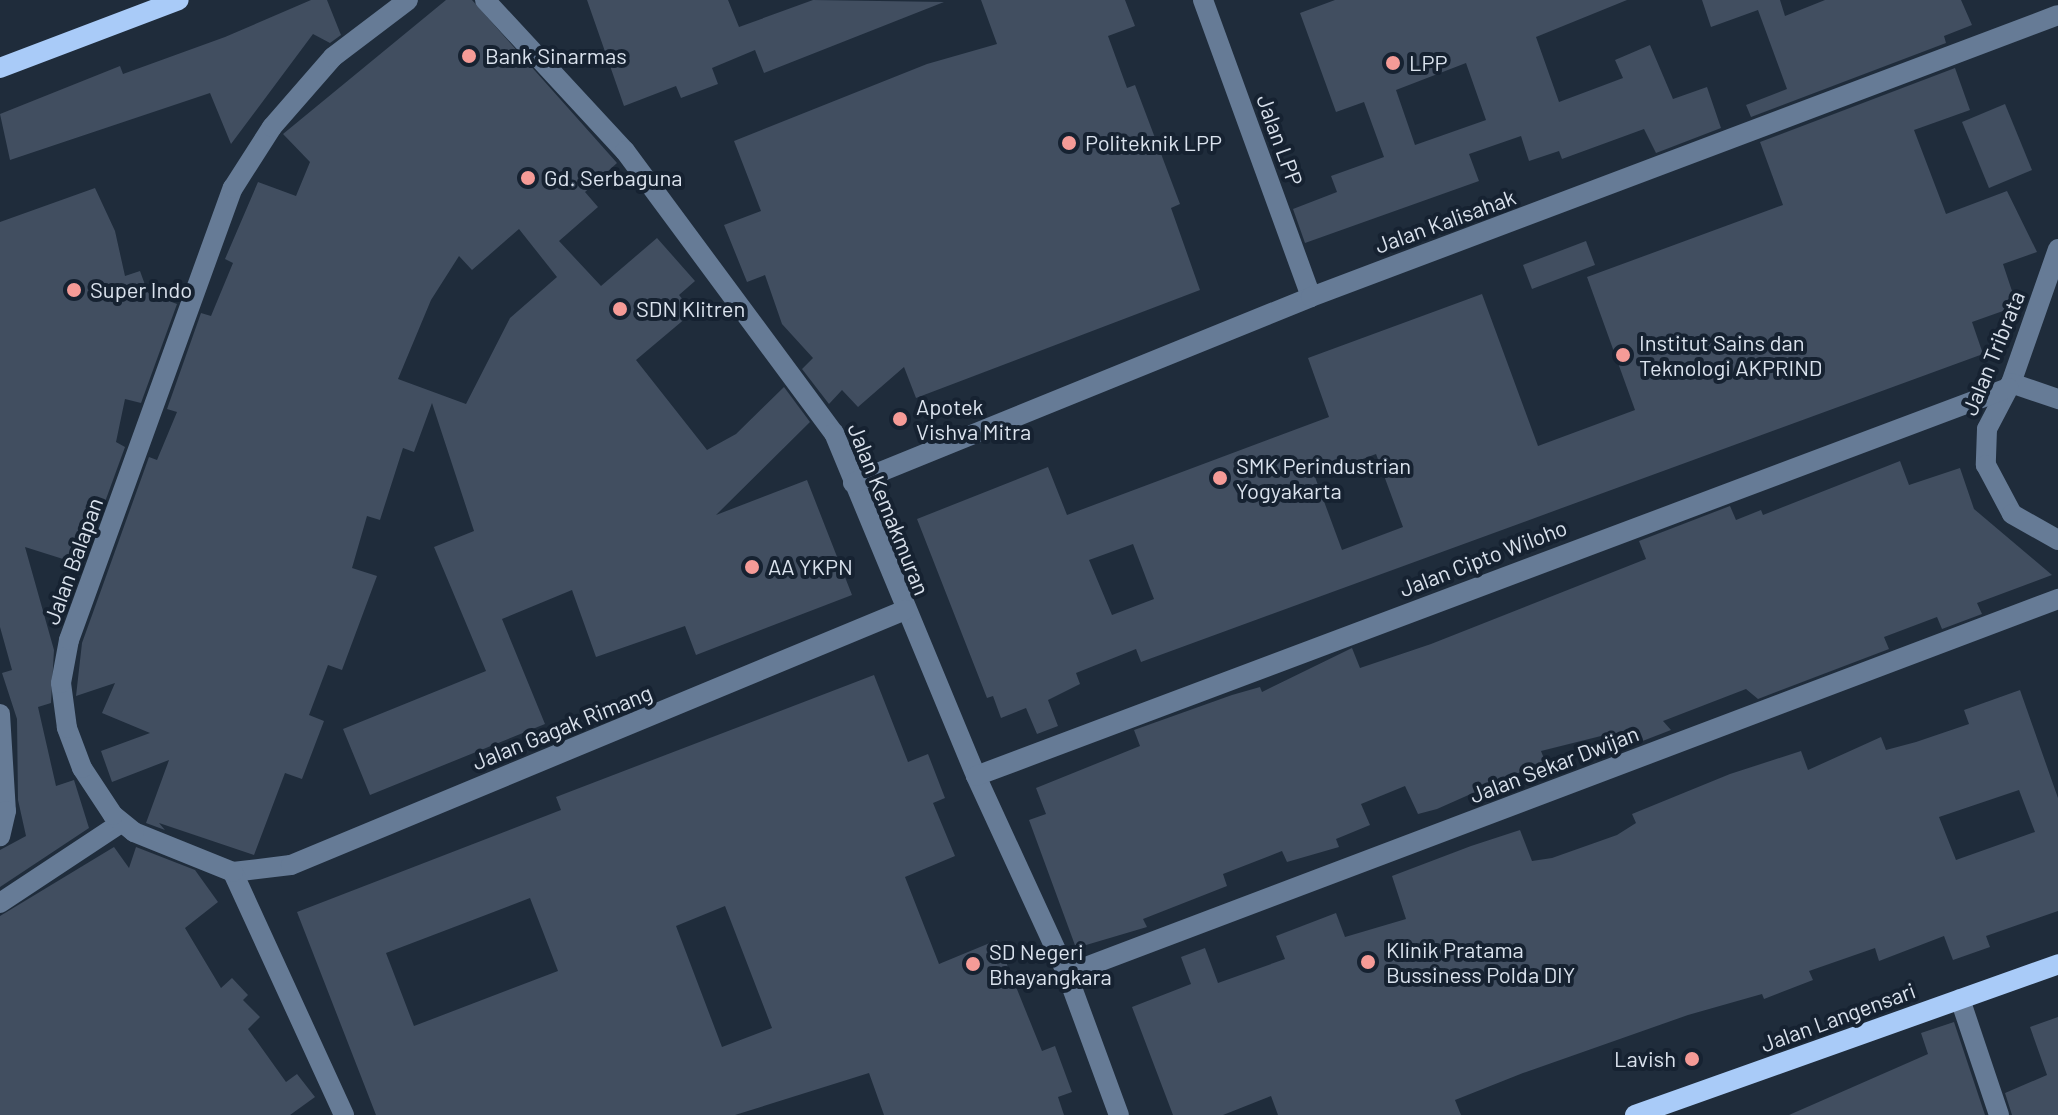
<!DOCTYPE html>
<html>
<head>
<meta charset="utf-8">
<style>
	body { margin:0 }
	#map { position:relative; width:2058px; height:1115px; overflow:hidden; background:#1f2c3b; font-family:Barlow,sans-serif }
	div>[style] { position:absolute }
	.building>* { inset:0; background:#414e60 }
	.minor>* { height:20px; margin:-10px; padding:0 10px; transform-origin:10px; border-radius:10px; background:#667b96 }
	.major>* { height:20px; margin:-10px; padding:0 10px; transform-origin:10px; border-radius:10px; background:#a9cbf8 }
	.dots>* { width:22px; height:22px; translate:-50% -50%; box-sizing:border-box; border:4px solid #162231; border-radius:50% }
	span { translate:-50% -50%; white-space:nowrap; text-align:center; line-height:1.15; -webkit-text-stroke:8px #162231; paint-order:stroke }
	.poi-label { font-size:22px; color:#dae2ed }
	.left { translate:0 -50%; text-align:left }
	.right { translate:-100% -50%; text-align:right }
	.street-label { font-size:22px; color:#dae2ed }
</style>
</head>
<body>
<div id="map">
	<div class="building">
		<div style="clip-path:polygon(311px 0,327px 0,341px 35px,330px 43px,313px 34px,231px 144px,210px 93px,10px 160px,0 114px,120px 66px,123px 74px,225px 37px)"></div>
		<div style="clip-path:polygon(evenodd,446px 0,472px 0,617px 163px,585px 192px,598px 207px,559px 241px,601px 286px,657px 238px,695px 281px,679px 295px,693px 312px,636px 360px,707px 450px,736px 434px,784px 387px,810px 422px,716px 515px,807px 480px,852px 595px,696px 655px,685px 626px,596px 657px,572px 590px,502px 619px,545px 724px,370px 795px,343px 729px,486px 671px,434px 547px,474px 531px,432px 403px,414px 452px,403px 448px,380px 520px,367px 516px,352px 568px,377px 576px,342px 670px,328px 665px,309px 715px,324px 721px,302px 779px,285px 773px,254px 855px,159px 823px,165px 830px,146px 823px,169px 760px,112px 782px,101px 751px,150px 733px,102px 713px,115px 683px,76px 696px,82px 643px,149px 457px,157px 460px,177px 412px,167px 409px,201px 313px,211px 316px,233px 263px,225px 259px,258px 182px,296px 196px,310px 162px,283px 134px,446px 0,519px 229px,557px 277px,510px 318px,466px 404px,398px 379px,431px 300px,459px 256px,472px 270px,519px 229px)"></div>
		<div style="clip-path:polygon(587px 0,728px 0,739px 27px,813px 0,944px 2px,764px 73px,755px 50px,712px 68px,718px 84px,681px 98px,676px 86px,624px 106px)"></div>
		<div style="clip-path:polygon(981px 0,1125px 0,1135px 26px,1108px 36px,1127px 88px,1135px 85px,1180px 204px,1171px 208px,1200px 290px,916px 398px,904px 367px,858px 407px,842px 390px,829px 404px,802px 369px,813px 358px,782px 324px,765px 275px,747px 282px,724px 225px,761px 211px,734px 141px,927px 64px,997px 44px)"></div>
		<div style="clip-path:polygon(evenodd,1335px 0,1627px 0,1536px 37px,1559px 102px,1623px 78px,1615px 60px,1650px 45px,1673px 99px,1707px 87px,1721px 128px,1656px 153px,1644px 129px,1562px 159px,1559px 151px,1529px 161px,1521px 136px,1469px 154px,1479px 181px,1305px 243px,1293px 209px,1337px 192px,1331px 176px,1384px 157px,1364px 102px,1336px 112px,1300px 13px,1335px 0,1466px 63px,1486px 120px,1415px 145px,1396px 90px,1466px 63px)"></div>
		<div style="clip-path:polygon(1702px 0,1780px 0,1785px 16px,1825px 0,1961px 0,1972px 25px,1944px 36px,1946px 43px,1751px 117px,1746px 105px,1787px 89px,1758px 10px,1711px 27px)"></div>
		<div style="clip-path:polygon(evenodd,1955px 68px,1970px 110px,1914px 130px,1946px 214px,2007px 191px,2037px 252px,2003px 264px,2017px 306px,1972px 322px,1983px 354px,1141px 662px,1136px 649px,1076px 673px,1080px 684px,1048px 700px,1058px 726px,1037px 734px,1026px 708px,1001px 718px,993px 696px,987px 698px,917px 519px,1048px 467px,1067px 515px,1329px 417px,1308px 358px,1482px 294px,1538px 446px,1635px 410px,1587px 277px,1783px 205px,1760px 142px,1955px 68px,1376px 454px,1403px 527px,1342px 550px,1315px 477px,1376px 454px,1955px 68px,1133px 544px,1154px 599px,1112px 615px,1089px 560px,1133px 544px)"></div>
		<div style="clip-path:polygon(2005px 104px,2032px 170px,1989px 188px,1962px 122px)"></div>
		<div style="clip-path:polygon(95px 188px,115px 231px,125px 276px,140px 271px,148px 293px,177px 304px,141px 403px,125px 399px,116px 442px,125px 447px,82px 565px,25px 547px,54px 650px,51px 703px,38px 707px,56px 786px,74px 780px,89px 828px,0 887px,0 850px,26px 836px,18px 800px,17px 719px,2px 673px,12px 670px,0 627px,0 222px)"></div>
		<div style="clip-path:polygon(1586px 241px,1595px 265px,1532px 289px,1523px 265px)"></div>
		<div style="clip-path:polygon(1900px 461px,1909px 485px,1960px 468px,1974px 509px,2052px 575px,1977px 603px,1982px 614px,1942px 629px,1937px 617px,1884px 637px,1889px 649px,1758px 699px,1746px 689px,1663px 721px,1671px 730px,1640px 742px,1639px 733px,1609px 745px,1605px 735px,1541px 751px,1545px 761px,1437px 809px,1418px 814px,1405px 786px,1361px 804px,1370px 825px,1336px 839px,1339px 847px,1287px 862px,1282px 851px,1223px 874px,1227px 886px,1143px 919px,1147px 927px,1076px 948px,1029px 820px,1046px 814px,1036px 788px,1140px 746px,1134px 730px,1232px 695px,1260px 687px,1262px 692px,1352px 648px,1360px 668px,1431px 644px,1646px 559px,1639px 541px,1730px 506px,1736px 520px,1761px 510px,1763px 515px)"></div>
		<div style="clip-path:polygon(evenodd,874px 675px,908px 762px,928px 754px,945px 798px,933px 803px,955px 856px,905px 877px,939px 964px,997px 940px,1042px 1051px,1055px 1046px,1072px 1092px,1058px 1097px,1064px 1115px,884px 1115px,869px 1073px,735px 1115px,376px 1115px,297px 912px,561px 810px,556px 797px,874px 675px,530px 898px,558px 971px,414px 1026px,386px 953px,530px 898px,874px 675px,725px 906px,772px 1028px,722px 1047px,676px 926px,725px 906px)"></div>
		<div style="clip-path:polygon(evenodd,2020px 690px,2058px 798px,2058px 911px,1986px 936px,1990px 947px,1953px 960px,1944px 936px,1879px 961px,1875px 948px,1809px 971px,1813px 980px,1764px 999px,1762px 994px,1688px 1015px,1523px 1073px,1455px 1100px,1461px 1115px,1278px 1115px,1271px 1096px,1223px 1115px,1173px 1115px,1132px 1007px,1191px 984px,1181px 957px,1205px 948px,1218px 983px,1285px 959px,1276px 936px,1336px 913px,1345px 937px,1406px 919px,1392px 876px,1471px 846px,1520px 830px,1532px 861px,1552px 858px,1617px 835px,1636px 823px,1632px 814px,1730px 774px,1801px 751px,1808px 770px,1881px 737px,1886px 750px,1916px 742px,1969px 724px,1964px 710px,2020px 690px,2019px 790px,2035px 832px,1956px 860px,1939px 817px,2019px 790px)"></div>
		<div style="clip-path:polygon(114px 847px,129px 868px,136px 847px,195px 870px,218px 902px,185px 928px,221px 988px,232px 978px,248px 995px,243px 1000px,260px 1017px,248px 1029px,286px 1082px,297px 1074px,315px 1097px,290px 1115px,0 1115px,0 916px)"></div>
		<div style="clip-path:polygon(2058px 1017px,2058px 1115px,2012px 1115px,2005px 1093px,2047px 1075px,2030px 1027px)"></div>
		<div style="clip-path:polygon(1954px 1022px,1985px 1115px,1789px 1115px,1928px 1054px,1921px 1033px)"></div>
	</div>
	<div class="minor">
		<div style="left:485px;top:0;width:206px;rotate:47.2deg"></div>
		<div style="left:625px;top:151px;width:351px;rotate:53.5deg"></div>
		<div style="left:834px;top:433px;width:371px;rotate:67.5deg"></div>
		<div style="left:976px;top:776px;width:218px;rotate:65.3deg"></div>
		<div style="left:1067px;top:974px;width:150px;rotate:69.8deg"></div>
		<div style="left:1203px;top:0;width:316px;rotate:70deg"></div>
		<div style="left:2058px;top:249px;width:142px;rotate:109.3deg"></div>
		<div style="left:2011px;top:383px;width:52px;rotate:117.6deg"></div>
		<div style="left:1987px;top:429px;width:36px;rotate:92deg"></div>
		<div style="left:1986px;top:465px;width:55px;rotate:62deg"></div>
		<div style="left:2012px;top:514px;width:53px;rotate:29.5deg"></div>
		<div style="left:2011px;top:383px;width:50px;rotate:18.8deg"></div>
		<div style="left:853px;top:483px;width:494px;rotate:-22.1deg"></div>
		<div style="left:1311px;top:297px;width:798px;rotate:-20.68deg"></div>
		<div style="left:0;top:714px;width:97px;rotate:86.5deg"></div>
		<div style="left:6px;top:811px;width:26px;rotate:103deg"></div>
		<div style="left:976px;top:776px;width:1103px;rotate:-20.6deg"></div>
		<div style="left:233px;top:872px;width:58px;rotate:-6.9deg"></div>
		<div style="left:291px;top:865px;width:665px;rotate:-22.55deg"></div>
		<div style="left:0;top:903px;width:145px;rotate:-33.5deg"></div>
		<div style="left:1067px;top:974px;width:1060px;rotate:-20.73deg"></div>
		<div style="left:1960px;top:999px;width:122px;rotate:71.4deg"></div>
		<div style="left:344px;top:1115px;width:267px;rotate:-114.6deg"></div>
		<div style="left:233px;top:872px;width:107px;rotate:-158deg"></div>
		<div style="left:134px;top:832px;width:27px;rotate:-141deg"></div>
		<div style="left:113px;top:815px;width:56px;rotate:-123.4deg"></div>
		<div style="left:82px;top:768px;width:43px;rotate:-110.6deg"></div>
		<div style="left:67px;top:728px;width:45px;rotate:-97.6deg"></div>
		<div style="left:61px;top:683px;width:44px;rotate:-79.5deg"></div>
		<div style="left:69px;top:640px;width:481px;rotate:-70.1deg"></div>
		<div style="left:233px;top:188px;width:72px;rotate:-57.4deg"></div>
		<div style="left:272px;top:127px;width:93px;rotate:-48.9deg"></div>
		<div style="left:333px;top:57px;width:94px;rotate:-37.2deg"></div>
	</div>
	<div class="major">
		<div style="left:0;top:68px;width:191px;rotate:-20.8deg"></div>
		<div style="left:1635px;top:1115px;width:449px;rotate:-19.6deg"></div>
	</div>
	<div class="dots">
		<div style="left:469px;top:56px;background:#f59b97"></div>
		<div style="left:1393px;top:63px;background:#f59b97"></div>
		<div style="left:1069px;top:143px;background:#f59b97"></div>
		<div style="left:528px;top:178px;background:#f59b97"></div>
		<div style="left:74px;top:290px;background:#f59b97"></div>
		<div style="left:620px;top:309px;background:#f59b97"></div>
		<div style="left:1623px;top:355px;background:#f59b97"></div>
		<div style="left:900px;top:419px;background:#f59b97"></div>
		<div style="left:1220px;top:478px;background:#f59b97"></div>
		<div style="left:752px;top:567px;background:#f59b97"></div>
		<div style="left:1368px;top:962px;background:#f59b97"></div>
		<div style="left:973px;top:964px;background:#f59b97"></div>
		<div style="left:1692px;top:1059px;background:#f59b97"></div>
	</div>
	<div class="poi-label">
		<span class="left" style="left:485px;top:56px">Bank Sinarmas</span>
		<span class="left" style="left:1409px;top:63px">LPP</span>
		<span class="left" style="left:1085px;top:143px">Politeknik LPP</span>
		<span class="left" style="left:544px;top:178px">Gd. Serbaguna</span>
		<span class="left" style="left:90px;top:290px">Super Indo</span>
		<span class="left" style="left:636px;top:309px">SDN Klitren</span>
		<span class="left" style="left:1639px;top:355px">Institut Sains dan<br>Teknologi AKPRIND</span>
		<span class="left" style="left:916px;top:419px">Apotek<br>Vishva Mitra</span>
		<span class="left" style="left:1236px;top:478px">SMK Perindustrian<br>Yogyakarta</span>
		<span class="left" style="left:768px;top:567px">AA YKPN</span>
		<span class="left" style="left:1386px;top:962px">Klinik Pratama<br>Bussiness Polda DIY</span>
		<span class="left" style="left:989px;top:964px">SD Negeri<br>Bhayangkara</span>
		<span class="right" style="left:1676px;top:1059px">Lavish</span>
	</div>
	<div class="street-label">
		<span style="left:1280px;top:140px;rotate:70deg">Jalan LPP</span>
		<span style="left:1445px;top:221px;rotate:-20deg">Jalan Kalisahak</span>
		<span style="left:1993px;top:353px;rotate:-68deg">Jalan Tribrata</span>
		<span style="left:889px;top:509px;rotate:68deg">Jalan Kemakmuran</span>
		<span style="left:1483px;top:558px;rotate:-21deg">Jalan Cipto Wiloho</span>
		<span style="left:73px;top:561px;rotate:-70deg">Jalan Balapan</span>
		<span style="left:562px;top:727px;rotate:-22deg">Jalan Gagak Rimang</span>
		<span style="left:1554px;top:764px;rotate:-21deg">Jalan Sekar Dwijan</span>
		<span style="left:1838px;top:1017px;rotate:-20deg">Jalan Langensari</span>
	</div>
</div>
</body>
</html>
